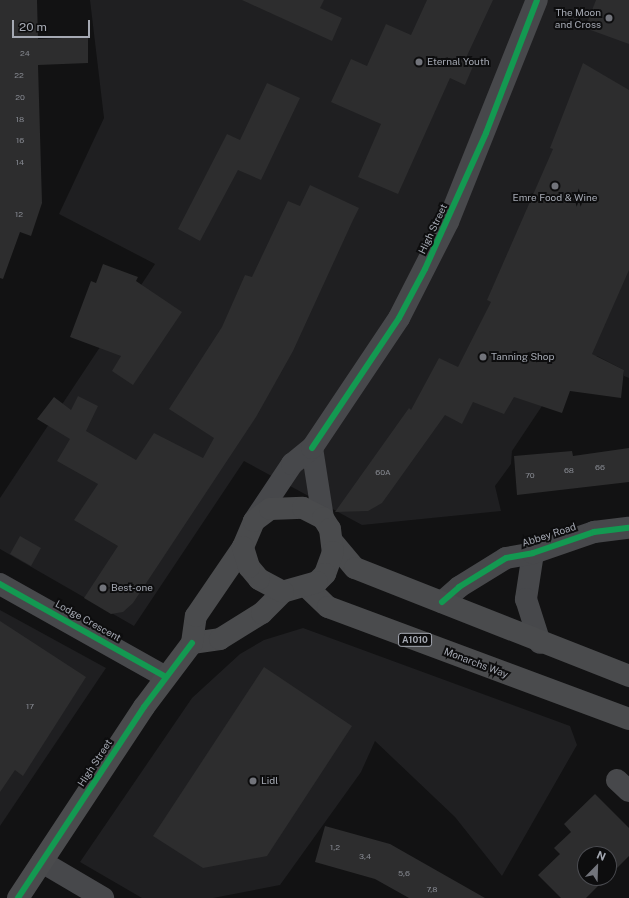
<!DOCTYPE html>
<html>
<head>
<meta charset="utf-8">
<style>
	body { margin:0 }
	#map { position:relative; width:629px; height:898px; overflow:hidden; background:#121213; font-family:"Public Sans",sans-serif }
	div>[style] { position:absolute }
	.built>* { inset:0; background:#1f1f21 }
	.building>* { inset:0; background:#2d2d2e }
	.minor>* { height:22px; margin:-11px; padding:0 11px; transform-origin:11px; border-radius:11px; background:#47484b }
	.primary>* { height:22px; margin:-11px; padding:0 11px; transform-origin:11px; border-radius:11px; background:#4a4b4d }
	.cycleway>* { height:6px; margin:-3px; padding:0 3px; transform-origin:3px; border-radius:3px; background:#139951 }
	.dots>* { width:11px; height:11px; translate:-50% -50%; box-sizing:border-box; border:2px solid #0d0d0e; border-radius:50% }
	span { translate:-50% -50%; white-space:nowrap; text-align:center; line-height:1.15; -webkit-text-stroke:4px #0d0d0e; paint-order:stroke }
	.number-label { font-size:8px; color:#878a92 }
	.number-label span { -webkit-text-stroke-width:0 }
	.shield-label span { padding:1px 3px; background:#0d0d0e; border:1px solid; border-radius:3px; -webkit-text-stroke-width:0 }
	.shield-label { font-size:9px; color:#a5a9b3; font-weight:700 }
	.poi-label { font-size:10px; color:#a5a9b3 }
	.right { translate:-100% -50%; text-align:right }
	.left { translate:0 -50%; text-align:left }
	.street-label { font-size:10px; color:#a5a9b3 }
	.north { position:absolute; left:577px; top:846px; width:40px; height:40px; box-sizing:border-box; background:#0d0d0e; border:1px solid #4a4b50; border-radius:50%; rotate:23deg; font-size:11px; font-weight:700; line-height:16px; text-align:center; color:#a5a9b3 }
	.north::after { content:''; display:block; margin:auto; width:14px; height:18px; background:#72747b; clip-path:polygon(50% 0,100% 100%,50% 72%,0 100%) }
	.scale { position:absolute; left:12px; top:20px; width:78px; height:18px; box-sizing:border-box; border:2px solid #a5a9b3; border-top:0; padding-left:5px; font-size:12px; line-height:14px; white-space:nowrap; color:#a5a9b3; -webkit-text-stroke:3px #0d0d0e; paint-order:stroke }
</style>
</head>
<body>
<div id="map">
	<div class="built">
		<div style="clip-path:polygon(90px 0,629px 0,629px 378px,624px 376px,624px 370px,597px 356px,558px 382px,512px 451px,511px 464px,495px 486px,501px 511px,362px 525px,244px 461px,134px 626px,0 549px,0 498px,155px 264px,59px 214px,104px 118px)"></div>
		<div style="clip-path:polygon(0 610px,106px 668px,0 826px)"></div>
		<div style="clip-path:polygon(303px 628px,570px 726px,577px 745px,502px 876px,455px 817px,375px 741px,361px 772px,280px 885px,213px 898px,142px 898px,80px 862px,192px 698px,240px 654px,264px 640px)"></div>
	</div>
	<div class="building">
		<div style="clip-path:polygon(0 0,37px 0,38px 39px,88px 37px,88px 63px,38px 65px,42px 203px,31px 236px,20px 232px,3px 279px,0 278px)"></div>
		<div style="clip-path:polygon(242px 0,324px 0,320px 8px,342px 18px,332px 41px)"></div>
		<div style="clip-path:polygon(427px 0,493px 0,465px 60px,474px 64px,465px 85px,450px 78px,398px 194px,358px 177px,381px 124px,331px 102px,351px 59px,367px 66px,386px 24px,411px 35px)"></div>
		<div style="clip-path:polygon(596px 0,629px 0,629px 44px,585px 28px)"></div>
		<div style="clip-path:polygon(583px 63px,629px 90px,629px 270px,592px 354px,624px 370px,621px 398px,570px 391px,562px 413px,514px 397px,504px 414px,473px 402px,462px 424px,445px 415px,382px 503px,368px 511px,335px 512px,409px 408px,411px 410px,439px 358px,458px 367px,491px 302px,487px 300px,553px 149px,550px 148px)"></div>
		<div style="clip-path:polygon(267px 83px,300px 98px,261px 180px,238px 170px,200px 241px,178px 229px,227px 134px,240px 140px)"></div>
		<div style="clip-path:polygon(310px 185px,359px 208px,353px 220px,293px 351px,256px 417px,133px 603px,123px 612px,111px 614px,84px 598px,118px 546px,74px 520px,98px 484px,57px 461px,70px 439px,37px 419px,54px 397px,71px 410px,78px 396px,98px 406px,86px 431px,136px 460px,154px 433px,203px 458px,214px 438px,169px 409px,222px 327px,245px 275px,252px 277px,288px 201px,300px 206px)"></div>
		<div style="clip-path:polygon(103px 264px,138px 277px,136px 281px,182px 312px,133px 385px,112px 371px,121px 356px,70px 337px,91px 281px,96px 283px)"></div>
		<div style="clip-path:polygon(629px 448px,629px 482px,517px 495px,514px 456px,572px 451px,573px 456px)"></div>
		<div style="clip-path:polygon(20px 536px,41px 548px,31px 566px,10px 554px)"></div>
		<div style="clip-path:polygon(0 621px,86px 677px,23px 776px,15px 770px,0 792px)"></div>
		<div style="clip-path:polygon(264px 667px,352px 726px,267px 856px,203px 868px,153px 836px)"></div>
		<div style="clip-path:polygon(595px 794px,629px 828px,629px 856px,609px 876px,609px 854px,585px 854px,585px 878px,606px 878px,586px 898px,561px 898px,538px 875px,560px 854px,554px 848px,571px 832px,564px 824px)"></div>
		<div style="clip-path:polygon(325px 826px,390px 844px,485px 898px,409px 898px,375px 879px,315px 862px)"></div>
	</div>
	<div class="minor">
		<div style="left:312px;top:448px;width:71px;rotate:81.1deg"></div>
		<div style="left:254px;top:521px;width:69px;rotate:-56.3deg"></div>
		<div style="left:292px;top:464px;width:26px;rotate:-39deg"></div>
		<div style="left:312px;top:448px;width:156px;rotate:-56.2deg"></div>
		<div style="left:399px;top:318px;width:108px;rotate:-63deg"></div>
		<div style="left:448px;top:222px;width:239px;rotate:-68.2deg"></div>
		<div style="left:533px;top:553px;width:47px;rotate:98.7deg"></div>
		<div style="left:526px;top:599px;width:46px;rotate:72.3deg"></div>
		<div style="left:0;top:584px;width:190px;rotate:29.3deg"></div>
		<div style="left:442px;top:602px;width:23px;rotate:-41deg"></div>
		<div style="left:459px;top:587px;width:55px;rotate:-31.7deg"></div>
		<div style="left:506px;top:558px;width:27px;rotate:-10deg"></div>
		<div style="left:533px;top:553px;width:65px;rotate:-19deg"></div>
		<div style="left:594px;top:532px;width:35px;rotate:-7deg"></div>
		<div style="left:617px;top:780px;width:16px;rotate:43deg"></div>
		<div style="left:42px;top:862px;width:71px;rotate:30.5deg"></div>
	</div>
	<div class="primary">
		<div style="left:332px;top:541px;width:35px;rotate:50deg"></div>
		<div style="left:355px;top:568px;width:295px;rotate:21.5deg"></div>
		<div style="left:307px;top:587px;width:29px;rotate:44deg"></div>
		<div style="left:328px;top:607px;width:321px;rotate:20.4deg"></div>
		<div style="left:192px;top:643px;width:28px;rotate:-8deg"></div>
		<div style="left:220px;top:639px;width:49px;rotate:-31.8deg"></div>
		<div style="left:262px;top:613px;width:30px;rotate:-45deg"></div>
		<div style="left:18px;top:898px;width:229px;rotate:-56.6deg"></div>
		<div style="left:144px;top:707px;width:80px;rotate:-53.1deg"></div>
		<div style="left:192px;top:643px;width:27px;rotate:-82deg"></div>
		<div style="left:196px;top:616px;width:83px;rotate:-55.7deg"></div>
		<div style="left:243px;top:547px;width:28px;rotate:-67deg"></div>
		<div style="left:254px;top:521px;width:20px;rotate:-37deg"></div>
		<div style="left:270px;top:509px;width:33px;rotate:-2deg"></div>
		<div style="left:303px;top:508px;width:22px;rotate:27deg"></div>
		<div style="left:323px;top:518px;width:13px;rotate:58deg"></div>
		<div style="left:330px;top:529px;width:23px;rotate:83deg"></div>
		<div style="left:333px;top:552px;width:23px;rotate:110deg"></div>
		<div style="left:325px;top:574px;width:11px;rotate:135deg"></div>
		<div style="left:317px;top:582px;width:35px;rotate:164deg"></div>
		<div style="left:283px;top:592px;width:27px;rotate:-152deg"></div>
		<div style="left:259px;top:579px;width:16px;rotate:-130deg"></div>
		<div style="left:249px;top:567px;width:21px;rotate:-107deg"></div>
	</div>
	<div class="cycleway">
		<div style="left:312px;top:448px;width:156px;rotate:-56.2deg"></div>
		<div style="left:399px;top:318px;width:55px;rotate:-62deg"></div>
		<div style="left:425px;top:269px;width:149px;rotate:-65.8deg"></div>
		<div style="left:486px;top:133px;width:142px;rotate:-69deg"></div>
		<div style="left:0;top:584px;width:190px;rotate:29.3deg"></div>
		<div style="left:442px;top:602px;width:23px;rotate:-41deg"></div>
		<div style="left:459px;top:587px;width:55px;rotate:-31.7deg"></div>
		<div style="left:506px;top:558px;width:27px;rotate:-10deg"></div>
		<div style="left:533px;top:553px;width:65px;rotate:-19deg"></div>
		<div style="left:594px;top:532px;width:35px;rotate:-7deg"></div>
		<div style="left:18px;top:898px;width:229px;rotate:-56.6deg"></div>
		<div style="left:144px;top:707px;width:80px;rotate:-53.1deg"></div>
	</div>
	<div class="dots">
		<div style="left:609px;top:18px;background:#72747b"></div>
		<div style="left:419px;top:62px;background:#72747b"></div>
		<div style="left:555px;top:186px;background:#72747b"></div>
		<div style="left:483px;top:357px;background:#72747b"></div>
		<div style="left:103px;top:588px;background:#72747b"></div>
		<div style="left:253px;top:781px;background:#72747b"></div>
	</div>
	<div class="number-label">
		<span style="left:25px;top:54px">24</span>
		<span style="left:19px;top:76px">22</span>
		<span style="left:20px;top:98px">20</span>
		<span style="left:20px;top:120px">18</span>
		<span style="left:20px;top:141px">16</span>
		<span style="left:20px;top:163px">14</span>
		<span style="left:19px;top:215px">12</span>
		<span style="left:600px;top:468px">66</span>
		<span style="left:569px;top:471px">68</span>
		<span style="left:383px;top:473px">60A</span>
		<span style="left:530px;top:476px">70</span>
		<span style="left:30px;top:707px">17</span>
		<span style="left:335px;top:848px">1,2</span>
		<span style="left:365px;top:857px">3,4</span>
		<span style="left:404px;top:874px">5,6</span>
		<span style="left:432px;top:890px">7,8</span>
	</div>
	<div class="shield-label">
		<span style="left:415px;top:640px">A1010</span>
	</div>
	<div class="poi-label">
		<span class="right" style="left:601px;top:18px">The Moon<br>and Cross</span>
		<span class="left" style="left:427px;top:62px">Eternal Youth</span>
		<span style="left:555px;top:198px">Emre Food &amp; Wine</span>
		<span class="left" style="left:491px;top:357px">Tanning Shop</span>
		<span class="left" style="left:111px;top:588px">Best-one</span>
		<span class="left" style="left:261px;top:781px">Lidl</span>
	</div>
	<div class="street-label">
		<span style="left:433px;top:229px;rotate:-65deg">High Street</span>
		<span style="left:549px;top:535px;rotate:-18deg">Abbey Road</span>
		<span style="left:88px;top:621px;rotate:29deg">Lodge Crescent</span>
		<span style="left:476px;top:663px;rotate:21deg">Monarchs Way</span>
		<span style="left:95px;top:763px;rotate:-57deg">High Street</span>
	</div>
	<div class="north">N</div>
	<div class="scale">20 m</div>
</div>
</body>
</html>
